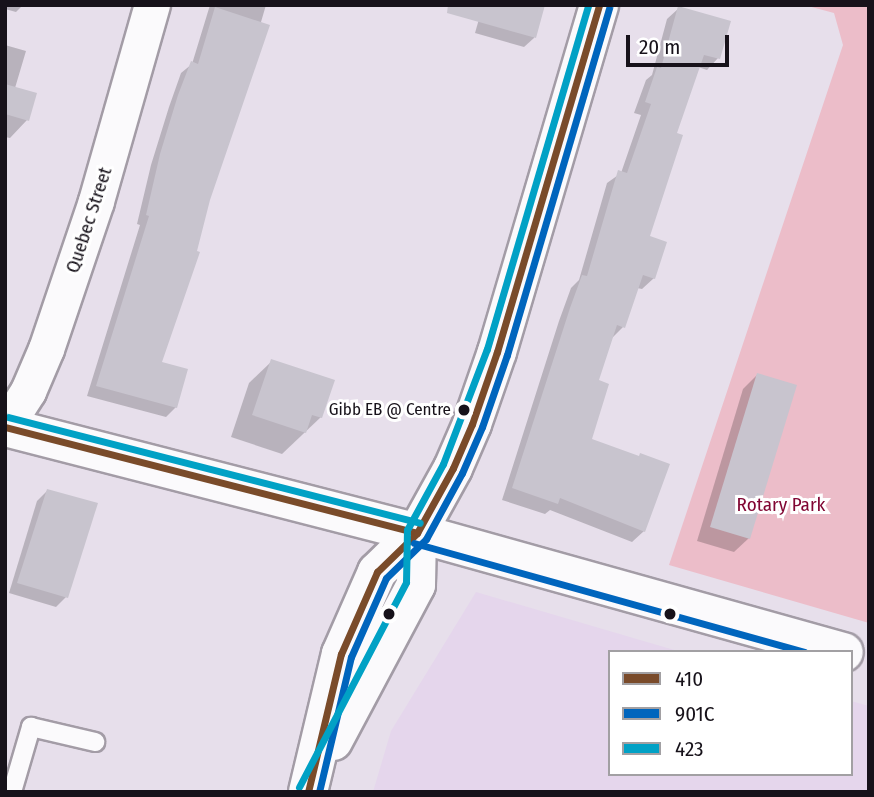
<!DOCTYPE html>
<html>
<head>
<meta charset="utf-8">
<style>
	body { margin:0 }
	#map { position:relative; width:874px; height:797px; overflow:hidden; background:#e7dfeb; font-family:"Fira Sans Condensed",sans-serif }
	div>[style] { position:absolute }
	.built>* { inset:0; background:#e5d6ec }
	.green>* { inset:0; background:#ecbdc9 }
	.shadow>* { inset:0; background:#0003 }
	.building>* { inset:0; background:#c8c4ce }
	.roads { filter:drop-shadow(2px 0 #a39ca6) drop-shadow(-2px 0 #a39ca6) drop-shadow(0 2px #a39ca6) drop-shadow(0 -2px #a39ca6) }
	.lane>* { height:18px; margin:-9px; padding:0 9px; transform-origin:9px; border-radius:9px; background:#fbfafc }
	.street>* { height:35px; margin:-17.5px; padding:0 17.5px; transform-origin:17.5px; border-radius:17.5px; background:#fbfafc }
	.secondary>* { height:38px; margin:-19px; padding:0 19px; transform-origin:19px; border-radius:19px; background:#fbfafc }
	.bus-1>* { height:7px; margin:-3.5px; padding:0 3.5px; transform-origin:3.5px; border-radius:3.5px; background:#7a4b2a }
	.bus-2>* { height:7px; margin:-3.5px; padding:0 3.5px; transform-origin:3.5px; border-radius:3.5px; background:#0065bd }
	.bus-3>* { height:7px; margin:-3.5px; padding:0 3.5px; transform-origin:3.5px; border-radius:3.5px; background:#01a1c5 }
	.dots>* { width:19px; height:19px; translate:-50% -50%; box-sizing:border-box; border:4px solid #fff; border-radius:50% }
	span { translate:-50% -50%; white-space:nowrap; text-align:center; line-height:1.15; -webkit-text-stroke:6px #fff; paint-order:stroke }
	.bus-label { font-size:17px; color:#17121a }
	.right { translate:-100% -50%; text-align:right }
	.street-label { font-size:19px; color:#17121a }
	.park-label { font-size:19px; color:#810633 }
	.frame { position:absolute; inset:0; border:7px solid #17121a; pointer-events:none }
	.legend { position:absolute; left:608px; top:650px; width:245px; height:126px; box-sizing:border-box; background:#fff; border:2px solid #a2a0a3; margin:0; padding:9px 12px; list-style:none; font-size:21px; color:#17121a }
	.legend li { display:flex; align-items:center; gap:14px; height:35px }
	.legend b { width:35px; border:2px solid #a2a0a3 }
	.scale { position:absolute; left:626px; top:35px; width:103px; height:32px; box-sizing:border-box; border:4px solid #17121a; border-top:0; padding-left:9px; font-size:21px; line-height:24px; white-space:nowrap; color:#17121a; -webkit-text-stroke:5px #fff; paint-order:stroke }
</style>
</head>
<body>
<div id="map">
	<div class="built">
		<div style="clip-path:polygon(476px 592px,681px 652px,610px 652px,610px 774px,851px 774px,851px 701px,869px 706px,869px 792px,373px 792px,391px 731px)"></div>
	</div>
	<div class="green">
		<div style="clip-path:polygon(804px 5px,869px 5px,869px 623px,669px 565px,843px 45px,834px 13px)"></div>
	</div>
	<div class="shadow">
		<div style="clip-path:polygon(5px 5px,23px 5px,16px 12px,5px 9px)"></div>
		<div style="clip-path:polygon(210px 5px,266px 5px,160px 364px,176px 407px,166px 417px,87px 396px,140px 225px,137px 224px,151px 165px,169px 107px,181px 73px,192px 64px)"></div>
		<div style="clip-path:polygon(483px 5px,543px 5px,534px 38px,524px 47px,475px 33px)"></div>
		<div style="clip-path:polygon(679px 8px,718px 58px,707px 70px,698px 67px,674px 134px,648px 237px,654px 278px,642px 289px,637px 288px,623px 327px,612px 338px,597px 382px,589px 440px,644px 531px,632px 542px,550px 510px,545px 514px,502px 500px,559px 321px,571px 288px,579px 280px,607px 183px,621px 173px,641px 115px,634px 113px,646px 80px,652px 75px,667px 19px)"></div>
		<div style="clip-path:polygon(5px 45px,26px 51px,15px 88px,27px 120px,10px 138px,5px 137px)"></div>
		<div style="clip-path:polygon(272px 361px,321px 417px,282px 454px,231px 437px,249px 383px)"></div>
		<div style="clip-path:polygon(757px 375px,749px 538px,734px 552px,697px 541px,743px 389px)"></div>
		<div style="clip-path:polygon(47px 491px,66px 597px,56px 607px,9px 593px,37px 501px)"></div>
	</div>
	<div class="building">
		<div style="clip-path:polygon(448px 5px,545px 5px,536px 38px,447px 13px)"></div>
		<div style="clip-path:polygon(678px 6px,731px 21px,720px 59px,704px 55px,677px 133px,683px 135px,650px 236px,667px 242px,655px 279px,643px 275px,625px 328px,617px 325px,599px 380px,609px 384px,592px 439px,639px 456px,640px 453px,670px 464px,645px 532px,560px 498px,558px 504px,512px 488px,570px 308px,582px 275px,587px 276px,618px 170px,627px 173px,651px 104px,645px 102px,657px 67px,661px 68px)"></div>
		<div style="clip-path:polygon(215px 7px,270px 25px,210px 200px,197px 251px,200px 252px,162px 362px,188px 369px,177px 408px,96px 386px,149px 216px,146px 215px,160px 154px,178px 95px,191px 61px,198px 64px)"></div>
		<div style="clip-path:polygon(5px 84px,37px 93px,29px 121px,5px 114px)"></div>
		<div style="clip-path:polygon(271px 359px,335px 380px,322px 418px,312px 415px,306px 433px,252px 415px)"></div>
		<div style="clip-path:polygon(757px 373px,797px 385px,750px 539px,710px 527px)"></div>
		<div style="clip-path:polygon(47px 489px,98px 503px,68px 598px,17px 583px)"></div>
	</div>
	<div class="roads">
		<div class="lane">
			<div style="left:12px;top:792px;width:68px;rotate:-73.7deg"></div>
			<div style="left:31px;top:727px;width:66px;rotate:13.2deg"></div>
		</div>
		<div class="street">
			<div style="left:5px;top:427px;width:43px;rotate:-57.4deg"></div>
			<div style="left:28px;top:391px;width:46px;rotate:-66.8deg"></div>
			<div style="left:46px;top:349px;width:156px;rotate:-71.3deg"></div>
			<div style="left:96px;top:201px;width:204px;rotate:-74.1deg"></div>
		</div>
		<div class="secondary">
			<div style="left:5px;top:427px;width:425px;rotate:14.4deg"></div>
			<div style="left:417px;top:533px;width:443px;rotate:15.6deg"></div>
			<div style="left:333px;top:741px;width:177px;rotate:-62deg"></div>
			<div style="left:416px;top:585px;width:52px;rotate:-88.9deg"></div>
			<div style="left:308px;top:792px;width:142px;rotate:-76.6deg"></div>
			<div style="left:341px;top:654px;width:90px;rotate:-66.3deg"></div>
			<div style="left:377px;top:572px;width:56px;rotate:-44.3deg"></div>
			<div style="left:417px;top:533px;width:74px;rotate:-61deg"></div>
			<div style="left:453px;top:468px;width:48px;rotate:-66.6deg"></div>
			<div style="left:472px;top:424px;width:76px;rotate:-70.9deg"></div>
			<div style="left:497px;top:352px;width:362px;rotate:-73.6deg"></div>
		</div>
	</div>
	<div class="bus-1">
		<div style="left:5px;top:427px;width:425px;rotate:14.4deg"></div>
		<div style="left:308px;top:792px;width:142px;rotate:-76.6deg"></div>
		<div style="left:341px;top:654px;width:90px;rotate:-66.3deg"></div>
		<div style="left:377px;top:572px;width:56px;rotate:-44.3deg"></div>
		<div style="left:417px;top:533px;width:74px;rotate:-61deg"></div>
		<div style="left:453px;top:468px;width:48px;rotate:-66.6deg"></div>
		<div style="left:472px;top:424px;width:76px;rotate:-70.9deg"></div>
		<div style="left:497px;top:352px;width:362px;rotate:-73.6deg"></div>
	</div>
	<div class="bus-2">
		<div style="left:414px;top:543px;width:405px;rotate:15.6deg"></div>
		<div style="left:319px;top:792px;width:139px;rotate:-76.7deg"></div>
		<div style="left:351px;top:657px;width:86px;rotate:-66.1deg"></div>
		<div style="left:386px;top:578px;width:56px;rotate:-44.3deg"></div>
		<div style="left:426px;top:539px;width:75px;rotate:-61.4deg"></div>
		<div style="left:462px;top:473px;width:50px;rotate:-66.5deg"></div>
		<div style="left:482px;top:427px;width:76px;rotate:-70.9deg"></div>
		<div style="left:507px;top:355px;width:362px;rotate:-73.6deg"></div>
	</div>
	<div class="bus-3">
		<div style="left:8px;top:417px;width:425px;rotate:14.4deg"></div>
		<div style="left:299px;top:787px;width:231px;rotate:-62.4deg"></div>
		<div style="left:406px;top:582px;width:52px;rotate:-88.9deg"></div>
		<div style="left:407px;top:530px;width:75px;rotate:-61.4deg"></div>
		<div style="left:443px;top:464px;width:123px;rotate:-69.1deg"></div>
		<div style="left:487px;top:349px;width:359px;rotate:-73.6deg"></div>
	</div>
	<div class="dots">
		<div style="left:464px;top:410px;background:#17121a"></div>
		<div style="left:389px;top:614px;background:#17121a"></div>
		<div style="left:670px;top:614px;background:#17121a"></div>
	</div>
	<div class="bus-label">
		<span class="right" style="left:451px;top:410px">Gibb EB @ Centre</span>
	</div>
	<div class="street-label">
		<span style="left:89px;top:220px;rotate:-72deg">Quebec Street</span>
	</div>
	<div class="park-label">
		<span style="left:781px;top:505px">Rotary Park</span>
	</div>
	<div class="frame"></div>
	<ul class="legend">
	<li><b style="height:9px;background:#7a4b2a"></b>410</li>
	<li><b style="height:9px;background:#0065bd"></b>901C</li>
	<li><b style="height:9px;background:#01a1c5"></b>423</li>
	</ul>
	<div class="scale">20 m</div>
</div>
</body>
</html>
